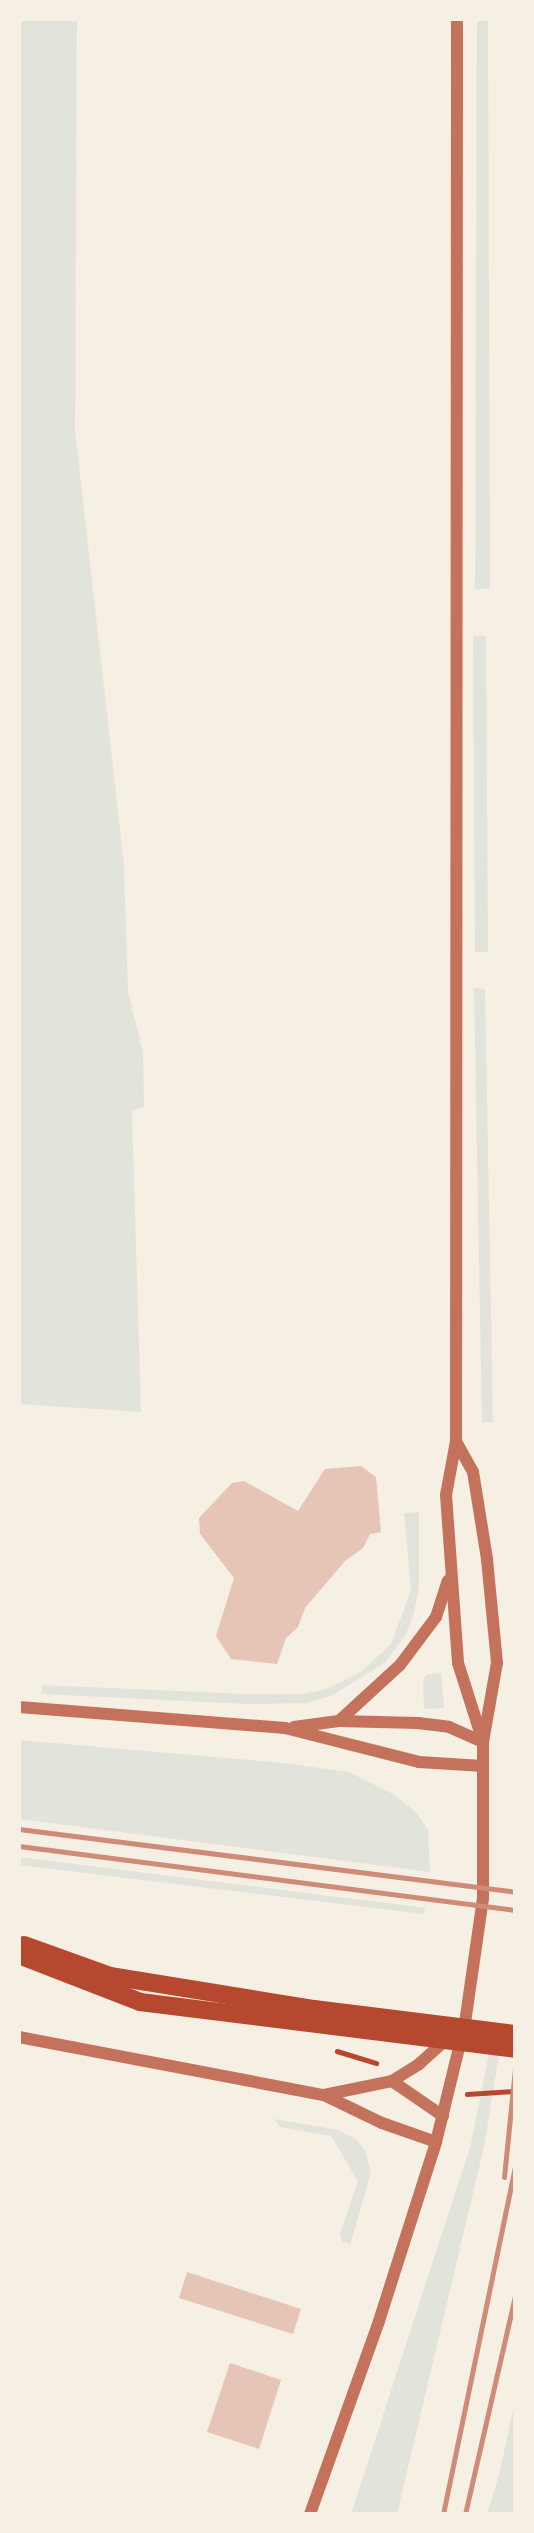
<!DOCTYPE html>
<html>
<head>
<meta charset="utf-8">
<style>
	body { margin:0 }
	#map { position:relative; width:534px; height:2533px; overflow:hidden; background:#f6efe4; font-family:"Varela Round",sans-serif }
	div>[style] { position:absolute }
	.green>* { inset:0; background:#e2e4dc }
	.building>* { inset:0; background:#e6c5b7 }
	.path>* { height:4.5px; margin:-2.25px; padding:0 2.25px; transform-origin:2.25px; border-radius:2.25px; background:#b5482f }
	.tertiary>* { height:12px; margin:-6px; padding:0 6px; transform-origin:6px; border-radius:6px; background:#c5725c }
	.primary>* { height:18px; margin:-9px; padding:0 9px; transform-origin:9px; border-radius:9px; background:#b5482f }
	.rail>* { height:5px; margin:-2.5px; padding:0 2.5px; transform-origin:2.5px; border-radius:2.5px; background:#cf8b77 }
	span { translate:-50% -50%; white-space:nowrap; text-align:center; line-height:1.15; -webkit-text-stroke:7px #f6efe4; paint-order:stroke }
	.frame { position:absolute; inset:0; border:21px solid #f6efe4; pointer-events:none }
</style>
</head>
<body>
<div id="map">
	<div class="green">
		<div style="clip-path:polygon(19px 19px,77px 19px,75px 430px,124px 865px,128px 992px,143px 1052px,144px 1107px,132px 1111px,141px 1412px,19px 1404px)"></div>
		<div style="clip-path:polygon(477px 19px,488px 19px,490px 589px,475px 589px)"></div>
		<div style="clip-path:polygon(473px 636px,486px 636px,488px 952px,475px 952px)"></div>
		<div style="clip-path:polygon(474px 988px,485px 989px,493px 1422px,482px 1423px)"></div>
		<div style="clip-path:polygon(419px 1512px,419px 1587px,414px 1613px,406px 1634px,385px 1663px,331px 1696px,307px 1703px,247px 1704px,41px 1694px,42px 1685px,247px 1694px,302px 1694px,326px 1689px,361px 1672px,391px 1644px,411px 1590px,404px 1513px)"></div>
		<div style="clip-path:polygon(441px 1673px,444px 1708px,424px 1709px,423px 1679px,428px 1674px)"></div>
		<div style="clip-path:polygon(19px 1740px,284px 1763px,349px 1772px,393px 1794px,417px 1813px,428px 1830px,430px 1872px,19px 1819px)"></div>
		<div style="clip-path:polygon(19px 1857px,419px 1907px,425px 1908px,424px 1914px,19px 1865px)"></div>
		<div style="clip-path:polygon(495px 2023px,504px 2025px,484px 2147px,397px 2514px,351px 2514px,471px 2144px)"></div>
		<div style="clip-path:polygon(274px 2119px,338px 2130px,357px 2140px,365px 2151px,371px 2173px,350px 2245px,342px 2241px,340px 2234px,358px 2181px,331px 2136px,280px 2127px)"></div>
		<div style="clip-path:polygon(515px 2401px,515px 2514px,487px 2514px,499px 2475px)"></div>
	</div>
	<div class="building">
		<div style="clip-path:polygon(361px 1466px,376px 1477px,381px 1532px,370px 1534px,363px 1548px,345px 1561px,305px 1608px,298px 1627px,286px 1638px,277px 1664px,231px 1659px,216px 1636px,234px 1578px,200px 1534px,199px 1518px,232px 1483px,244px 1481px,298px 1511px,325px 1469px)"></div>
		<div style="clip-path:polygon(187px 2272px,301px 2309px,293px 2334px,179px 2298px)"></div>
		<div style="clip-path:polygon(230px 2363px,281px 2380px,259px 2449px,207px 2432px)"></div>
	</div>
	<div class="path">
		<div style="left:337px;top:2051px;width:41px;rotate:17.1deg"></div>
		<div style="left:467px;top:2094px;width:48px;rotate:-3.6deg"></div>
	</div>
	<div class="tertiary">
		<div style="left:457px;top:19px;width:1422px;rotate:90.04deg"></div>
		<div style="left:456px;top:1441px;width:55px;rotate:100.5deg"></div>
		<div style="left:446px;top:1495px;width:168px;rotate:85.9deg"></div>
		<div style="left:458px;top:1663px;width:83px;rotate:72.4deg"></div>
		<div style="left:19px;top:1707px;width:267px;rotate:4.5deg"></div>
		<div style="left:285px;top:1728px;width:138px;rotate:14.2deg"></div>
		<div style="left:419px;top:1762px;width:64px;rotate:3.6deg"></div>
		<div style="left:339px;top:1721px;width:83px;rotate:-42.6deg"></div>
		<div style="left:400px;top:1665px;width:60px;rotate:-53.1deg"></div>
		<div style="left:436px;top:1617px;width:38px;rotate:-72deg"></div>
		<div style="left:294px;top:1727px;width:45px;rotate:-7.6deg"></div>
		<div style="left:339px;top:1721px;width:79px;rotate:1.5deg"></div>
		<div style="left:418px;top:1723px;width:31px;rotate:7deg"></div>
		<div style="left:449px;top:1727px;width:37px;rotate:24deg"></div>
		<div style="left:19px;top:2037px;width:310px;rotate:10.8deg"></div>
		<div style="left:324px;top:2095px;width:64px;rotate:25.8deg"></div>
		<div style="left:382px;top:2123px;width:57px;rotate:19.4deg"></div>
		<div style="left:392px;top:2081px;width:62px;rotate:34.5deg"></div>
		<div style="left:324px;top:2095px;width:69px;rotate:-11.6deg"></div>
		<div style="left:392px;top:2081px;width:32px;rotate:-32deg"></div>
		<div style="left:419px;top:2064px;width:40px;rotate:-42deg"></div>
		<div style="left:310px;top:2514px;width:205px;rotate:-70.3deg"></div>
		<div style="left:379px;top:2321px;width:188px;rotate:-72.3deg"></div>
		<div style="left:436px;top:2142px;width:122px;rotate:-76.3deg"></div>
		<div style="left:465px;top:2023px;width:126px;rotate:-81.8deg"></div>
		<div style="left:483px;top:1898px;width:156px;rotate:-90deg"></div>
		<div style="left:483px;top:1742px;width:80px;rotate:-80deg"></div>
		<div style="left:497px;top:1663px;width:104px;rotate:-95.5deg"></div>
		<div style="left:487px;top:1559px;width:88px;rotate:-99.1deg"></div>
		<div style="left:473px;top:1472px;width:35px;rotate:-119deg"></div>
	</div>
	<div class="primary">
		<div style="left:24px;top:1945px;width:91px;rotate:19.8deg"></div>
		<div style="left:110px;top:1976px;width:207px;rotate:9.2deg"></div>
		<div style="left:314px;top:2009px;width:203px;rotate:7.1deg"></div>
		<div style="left:19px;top:1955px;width:130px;rotate:21.2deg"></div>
		<div style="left:140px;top:2002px;width:378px;rotate:7.1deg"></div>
	</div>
	<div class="rail">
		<div style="left:19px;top:1829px;width:500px;rotate:7.2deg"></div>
		<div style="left:19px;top:1846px;width:500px;rotate:7.35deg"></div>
		<div style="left:504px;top:2177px;width:109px;rotate:-84.2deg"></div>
		<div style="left:443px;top:2514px;width:356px;rotate:-78.3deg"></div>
		<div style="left:465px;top:2514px;width:224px;rotate:-77.1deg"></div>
	</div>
	<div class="frame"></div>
</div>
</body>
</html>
